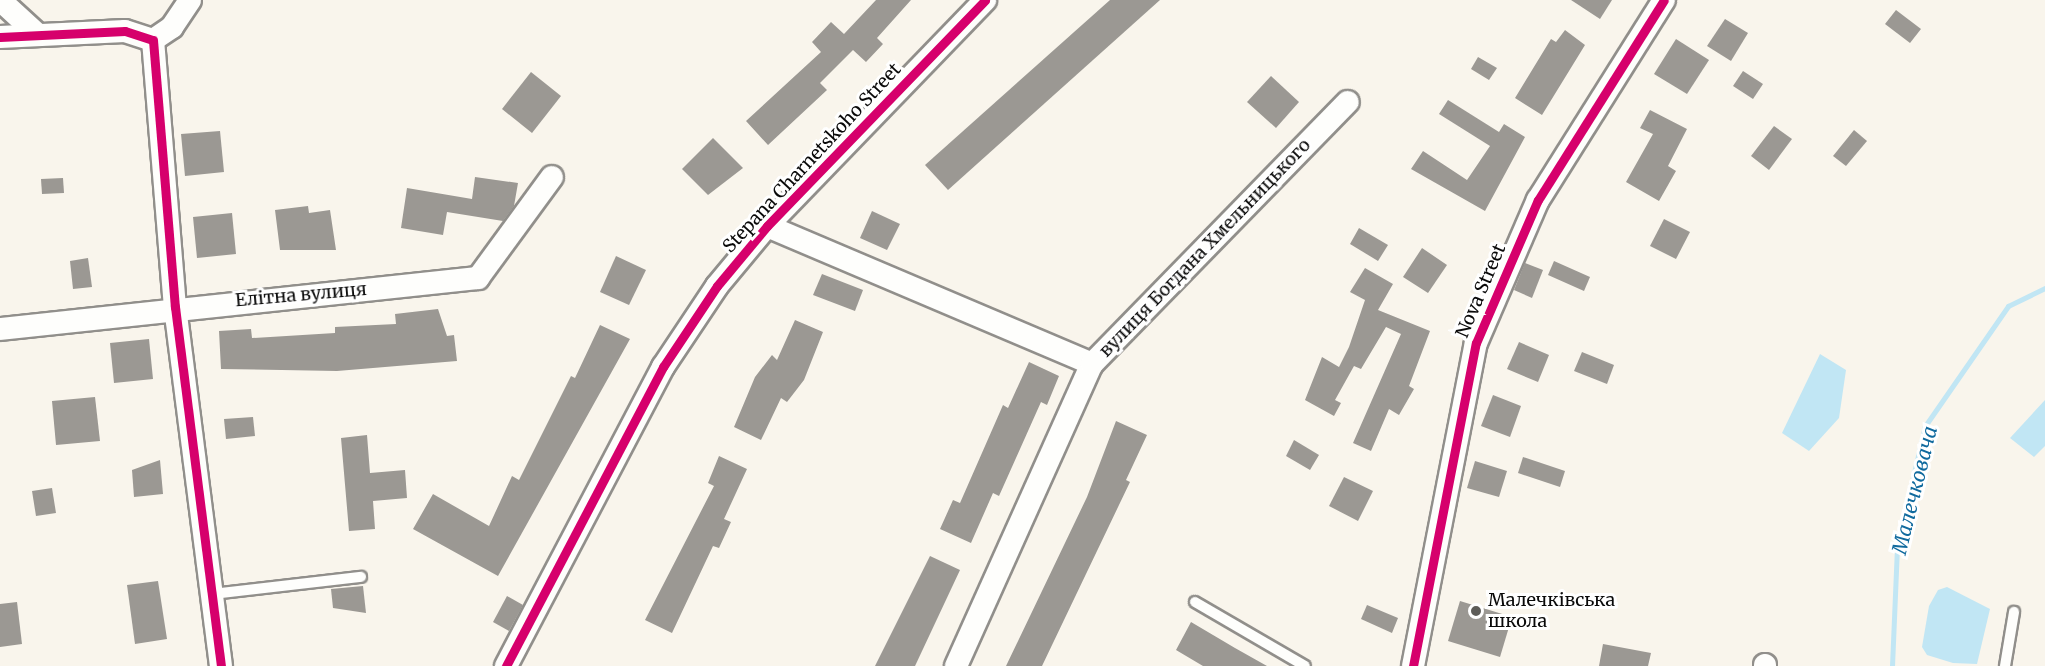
<!DOCTYPE html>
<html>
<head>
<meta charset="utf-8">
<style>
	body { margin:0 }
	#map { position:relative; width:2045px; height:666px; overflow:hidden; background:#f9f5ec; font-family:Merriweather,serif }
	div>[style] { position:absolute }
	.water>* { inset:0; background:#c1e6f4 }
	.stream>* { height:5px; margin:-2.5px; padding:0 2.5px; transform-origin:2.5px; border-radius:2.5px; background:#c1e6f4 }
	.building>* { inset:0; background:#9b9893 }
	.roads { filter:drop-shadow(2px 0 #918f8b) drop-shadow(-2px 0 #918f8b) drop-shadow(0 2px #918f8b) drop-shadow(0 -2px #918f8b) }
	.service>* { height:10px; margin:-5px; padding:0 5px; transform-origin:5px; border-radius:5px; background:#fefefc }
	.minor>* { height:22px; margin:-11px; padding:0 11px; transform-origin:11px; border-radius:11px; background:#fefefc }
	.cycleway>* { height:9px; margin:-4.5px; padding:0 4.5px; transform-origin:4.5px; border-radius:4.5px; background:#d6006c }
	.dots>* { width:16px; height:16px; translate:-50% -50%; box-sizing:border-box; border:3px solid #fff; border-radius:50% }
	span { translate:-50% -50%; white-space:nowrap; text-align:center; line-height:1.15; -webkit-text-stroke:6px #fff; paint-order:stroke }
	.street-label { font-size:18px; color:#090909 }
	.poi-label { font-size:18px; color:#090909 }
	.left { translate:0 -50%; text-align:left }
	.water-label { font-size:20px; color:#106a9e; font-style:italic }
</style>
</head>
<body>
<div id="map">
	<div class="water">
		<div style="clip-path:polygon(1820px 354px,1846px 370px,1839px 418px,1809px 451px,1782px 433px)"></div>
		<div style="clip-path:polygon(2045px 400px,2045px 446px,2034px 457px,2010px 438px)"></div>
		<div style="clip-path:polygon(1947px 587px,1990px 609px,1977px 664px,1953px 663px,1927px 655px,1922px 647px,1929px 606px,1938px 590px)"></div>
	</div>
	<div class="stream">
		<div style="left:1892px;top:666px;width:120px;rotate:-87.6deg"></div>
		<div style="left:1897px;top:546px;width:123px;rotate:-76.9deg"></div>
		<div style="left:1925px;top:426px;width:146px;rotate:-55.3deg"></div>
		<div style="left:2008px;top:306px;width:41px;rotate:-25.9deg"></div>
	</div>
	<div class="building">
		<div style="clip-path:polygon(876px 0,911px 0,877px 38px,883px 44px,866px 62px,853px 50px,820px 83px,827px 90px,768px 145px,746px 121px,821px 52px,812px 42px,831px 22px,844px 34px)"></div>
		<div style="clip-path:polygon(1110px 0,1160px 0,948px 190px,925px 165px)"></div>
		<div style="clip-path:polygon(1571px 0,1612px 0,1600px 19px)"></div>
		<div style="clip-path:polygon(1896px 10px,1921px 29px,1910px 43px,1885px 24px)"></div>
		<div style="clip-path:polygon(1725px 19px,1748px 33px,1731px 61px,1707px 46px)"></div>
		<div style="clip-path:polygon(1565px 30px,1585px 45px,1542px 115px,1515px 98px,1551px 39px,1556px 42px)"></div>
		<div style="clip-path:polygon(1676px 39px,1709px 60px,1687px 94px,1654px 74px)"></div>
		<div style="clip-path:polygon(1478px 57px,1497px 68px,1489px 80px,1471px 69px)"></div>
		<div style="clip-path:polygon(1743px 71px,1763px 84px,1753px 99px,1733px 86px)"></div>
		<div style="clip-path:polygon(531px 72px,561px 96px,532px 133px,502px 109px)"></div>
		<div style="clip-path:polygon(1271px 76px,1299px 102px,1276px 128px,1247px 102px)"></div>
		<div style="clip-path:polygon(1448px 100px,1499px 132px,1504px 124px,1525px 137px,1485px 211px,1411px 169px,1423px 151px,1467px 180px,1490px 146px,1439px 114px)"></div>
		<div style="clip-path:polygon(1650px 110px,1687px 129px,1668px 166px,1676px 171px,1659px 201px,1626px 182px,1653px 134px,1640px 128px)"></div>
		<div style="clip-path:polygon(1774px 126px,1792px 139px,1769px 170px,1751px 156px)"></div>
		<div style="clip-path:polygon(1854px 130px,1867px 141px,1846px 166px,1833px 156px)"></div>
		<div style="clip-path:polygon(220px 131px,224px 172px,185px 176px,181px 134px)"></div>
		<div style="clip-path:polygon(713px 138px,743px 168px,708px 195px,682px 169px)"></div>
		<div style="clip-path:polygon(475px 177px,518px 183px,514px 206px,503px 221px,447px 212px,443px 235px,401px 228px,407px 188px,472px 199px)"></div>
		<div style="clip-path:polygon(63px 178px,64px 193px,42px 194px,41px 179px)"></div>
		<div style="clip-path:polygon(308px 206px,309px 213px,330px 210px,336px 250px,280px 250px,275px 210px)"></div>
		<div style="clip-path:polygon(872px 211px,900px 224px,887px 250px,860px 238px)"></div>
		<div style="clip-path:polygon(232px 213px,236px 254px,197px 258px,193px 217px)"></div>
		<div style="clip-path:polygon(1664px 219px,1690px 232px,1676px 259px,1650px 246px)"></div>
		<div style="clip-path:polygon(1359px 228px,1388px 245px,1378px 261px,1350px 244px)"></div>
		<div style="clip-path:polygon(1422px 248px,1447px 265px,1428px 293px,1403px 277px)"></div>
		<div style="clip-path:polygon(616px 256px,646px 270px,629px 305px,600px 292px)"></div>
		<div style="clip-path:polygon(88px 258px,92px 287px,73px 289px,70px 261px)"></div>
		<div style="clip-path:polygon(1554px 261px,1590px 277px,1584px 291px,1548px 275px)"></div>
		<div style="clip-path:polygon(1525px 263px,1543px 270px,1532px 298px,1514px 290px)"></div>
		<div style="clip-path:polygon(1365px 268px,1393px 284px,1378px 310px,1430px 331px,1409px 386px,1414px 389px,1399px 415px,1389px 409px,1371px 451px,1353px 443px,1401px 334px,1386px 327px,1361px 369px,1354px 366px,1335px 400px,1341px 403px,1334px 416px,1305px 400px,1322px 357px,1339px 367px,1349px 347px,1365px 300px,1350px 292px)"></div>
		<div style="clip-path:polygon(822px 274px,863px 290px,855px 311px,813px 295px)"></div>
		<div style="clip-path:polygon(438px 309px,447px 336px,454px 335px,457px 361px,337px 371px,221px 369px,219px 331px,251px 329px,252px 338px,335px 333px,335px 327px,396px 324px,395px 314px)"></div>
		<div style="clip-path:polygon(795px 320px,823px 332px,804px 380px,787px 402px,781px 398px,761px 440px,734px 427px,755px 377px,772px 355px,777px 360px)"></div>
		<div style="clip-path:polygon(600px 325px,630px 339px,498px 576px,413px 529px,433px 494px,489px 526px,512px 476px,519px 480px,571px 376px,575px 378px)"></div>
		<div style="clip-path:polygon(149px 339px,153px 379px,114px 383px,110px 343px)"></div>
		<div style="clip-path:polygon(1519px 342px,1549px 355px,1538px 382px,1507px 369px)"></div>
		<div style="clip-path:polygon(1582px 352px,1614px 365px,1607px 384px,1574px 371px)"></div>
		<div style="clip-path:polygon(1029px 362px,1059px 376px,1047px 405px,1041px 402px,999px 496px,993px 493px,971px 543px,940px 529px,953px 500px,960px 503px,1003px 405px,1008px 408px)"></div>
		<div style="clip-path:polygon(1493px 395px,1521px 406px,1510px 437px,1481px 426px)"></div>
		<div style="clip-path:polygon(95px 397px,100px 441px,56px 445px,52px 401px)"></div>
		<div style="clip-path:polygon(253px 417px,255px 436px,226px 439px,224px 419px)"></div>
		<div style="clip-path:polygon(1116px 421px,1147px 435px,1126px 480px,1130px 482px,1042px 666px,1006px 666px,1087px 497px)"></div>
		<div style="clip-path:polygon(367px 435px,370px 473px,405px 470px,407px 498px,373px 501px,375px 529px,349px 531px,341px 438px)"></div>
		<div style="clip-path:polygon(1294px 440px,1319px 455px,1310px 470px,1286px 456px)"></div>
		<div style="clip-path:polygon(719px 456px,747px 469px,724px 519px,731px 522px,719px 548px,713px 546px,672px 633px,645px 620px,714px 486px,708px 483px)"></div>
		<div style="clip-path:polygon(1523px 457px,1565px 471px,1560px 487px,1518px 473px)"></div>
		<div style="clip-path:polygon(160px 460px,163px 494px,134px 497px,132px 470px)"></div>
		<div style="clip-path:polygon(1475px 461px,1507px 471px,1499px 497px,1467px 488px)"></div>
		<div style="clip-path:polygon(1344px 477px,1373px 491px,1358px 521px,1329px 506px)"></div>
		<div style="clip-path:polygon(52px 488px,56px 513px,36px 516px,32px 491px)"></div>
		<div style="clip-path:polygon(930px 556px,960px 570px,915px 666px,875px 666px)"></div>
		<div style="clip-path:polygon(158px 581px,167px 639px,135px 644px,127px 585px)"></div>
		<div style="clip-path:polygon(363px 586px,366px 613px,333px 608px,331px 589px)"></div>
		<div style="clip-path:polygon(507px 596px,523px 605px,509px 631px,493px 622px)"></div>
		<div style="clip-path:polygon(1460px 601px,1512px 617px,1500px 657px,1448px 641px)"></div>
		<div style="clip-path:polygon(17px 602px,22px 644px,0 647px,0 604px)"></div>
		<div style="clip-path:polygon(1367px 605px,1398px 618px,1392px 633px,1361px 619px)"></div>
		<div style="clip-path:polygon(1191px 622px,1235px 648px,1267px 666px,1203px 666px,1176px 650px)"></div>
		<div style="clip-path:polygon(1603px 644px,1651px 653px,1648px 666px,1599px 666px)"></div>
	</div>
	<div class="roads">
		<div class="service">
			<div style="left:213px;top:594px;width:149px;rotate:-6.6deg"></div>
			<div style="left:1195px;top:602px;width:127px;rotate:30.2deg"></div>
			<div style="left:2005px;top:666px;width:55px;rotate:-80.5deg"></div>
		</div>
		<div class="minor">
			<div style="left:0;top:0;width:49px;rotate:42.5deg"></div>
			<div style="left:0;top:37px;width:125px;rotate:-2.7deg"></div>
			<div style="left:125px;top:31px;width:29px;rotate:18deg"></div>
			<div style="left:153px;top:40px;width:268px;rotate:85.3deg"></div>
			<div style="left:175px;top:307px;width:362px;rotate:82.7deg"></div>
			<div style="left:153px;top:40px;width:23px;rotate:-34deg"></div>
			<div style="left:172px;top:27px;width:32px;rotate:-56deg"></div>
			<div style="left:767px;top:226px;width:353px;rotate:23deg"></div>
			<div style="left:0;top:329px;width:481px;rotate:-6.1deg"></div>
			<div style="left:478px;top:278px;width:125px;rotate:-53.8deg"></div>
			<div style="left:506px;top:666px;width:338px;rotate:-62.3deg"></div>
			<div style="left:663px;top:367px;width:97px;rotate:-56.3deg"></div>
			<div style="left:717px;top:286px;width:78px;rotate:-50.2deg"></div>
			<div style="left:767px;top:226px;width:314px;rotate:-46deg"></div>
			<div style="left:956px;top:666px;width:331px;rotate:-65.8deg"></div>
			<div style="left:1092px;top:364px;width:366px;rotate:-45.7deg"></div>
			<div style="left:1413px;top:666px;width:329px;rotate:-79deg"></div>
			<div style="left:1476px;top:343px;width:156px;rotate:-66.6deg"></div>
			<div style="left:1538px;top:200px;width:236px;rotate:-57.8deg"></div>
			<div style="left:1765px;top:666px;width:1px;rotate:-90deg"></div>
		</div>
	</div>
	<div class="cycleway">
		<div style="left:0;top:37px;width:125px;rotate:-2.7deg"></div>
		<div style="left:125px;top:31px;width:29px;rotate:18deg"></div>
		<div style="left:153px;top:40px;width:268px;rotate:85.3deg"></div>
		<div style="left:175px;top:307px;width:362px;rotate:82.7deg"></div>
		<div style="left:506px;top:666px;width:338px;rotate:-62.3deg"></div>
		<div style="left:663px;top:367px;width:97px;rotate:-56.3deg"></div>
		<div style="left:717px;top:286px;width:78px;rotate:-50.2deg"></div>
		<div style="left:767px;top:226px;width:314px;rotate:-46deg"></div>
		<div style="left:1413px;top:666px;width:329px;rotate:-79deg"></div>
		<div style="left:1476px;top:343px;width:156px;rotate:-66.6deg"></div>
		<div style="left:1538px;top:200px;width:236px;rotate:-57.8deg"></div>
	</div>
	<div class="dots">
		<div style="left:1476px;top:611px;background:#5d5c58"></div>
	</div>
	<div class="street-label">
		<span style="left:812px;top:158px;rotate:-47deg">Stepana Charnetskoho Street</span>
		<span style="left:1205px;top:248px;rotate:-46deg">вулиця Богдана Хмельницького</span>
		<span style="left:1481px;top:291px;rotate:-67deg">Nova Street</span>
		<span style="left:301px;top:295px;rotate:-5deg">Елітна вулиця</span>
	</div>
	<div class="poi-label">
		<span class="left" style="left:1488px;top:611px">Малечківська<br>школа</span>
	</div>
	<div class="water-label">
		<span style="left:1914px;top:490px;rotate:-76deg">Малечковача</span>
	</div>
</div>
</body>
</html>
